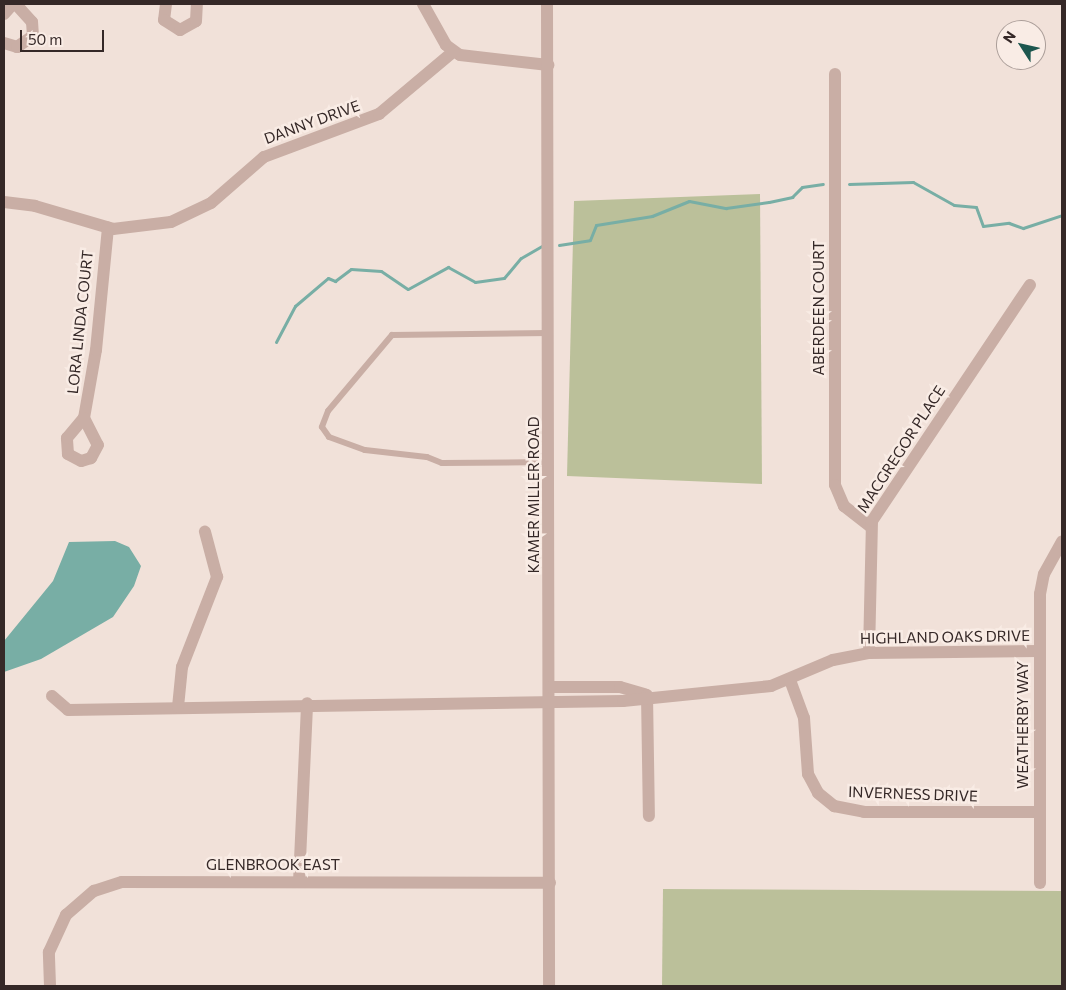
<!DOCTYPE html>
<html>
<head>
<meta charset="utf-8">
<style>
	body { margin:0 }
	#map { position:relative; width:1066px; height:990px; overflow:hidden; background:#f1e1d9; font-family:Commissioner,sans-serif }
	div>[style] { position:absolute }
	.green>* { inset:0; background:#bbc09a }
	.water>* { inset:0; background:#78aea5 }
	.stream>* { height:3px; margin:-1.5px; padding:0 1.5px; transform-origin:1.5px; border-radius:1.5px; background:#78aea5 }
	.lane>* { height:6px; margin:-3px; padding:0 3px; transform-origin:3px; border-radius:3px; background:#c9aea5 }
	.street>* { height:12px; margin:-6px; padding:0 6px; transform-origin:6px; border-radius:6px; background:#c9aea5 }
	span { translate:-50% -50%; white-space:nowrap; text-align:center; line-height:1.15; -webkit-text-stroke:5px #f9ece5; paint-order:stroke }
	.street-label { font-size:15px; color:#352827 }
	.frame { position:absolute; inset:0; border:5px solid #352827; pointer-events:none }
	.north { position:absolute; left:996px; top:20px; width:50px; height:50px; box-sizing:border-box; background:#f9ece5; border:1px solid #ab9e99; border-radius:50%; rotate:305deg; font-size:14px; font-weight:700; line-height:20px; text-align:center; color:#352827 }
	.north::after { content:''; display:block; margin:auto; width:18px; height:22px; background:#1c564e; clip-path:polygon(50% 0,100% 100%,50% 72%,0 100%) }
	.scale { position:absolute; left:20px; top:30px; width:84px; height:22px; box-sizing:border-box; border:2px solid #352827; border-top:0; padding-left:6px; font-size:15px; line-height:18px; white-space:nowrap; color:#352827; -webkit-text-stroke:4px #f9ece5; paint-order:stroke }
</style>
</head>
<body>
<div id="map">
	<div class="green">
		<div style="clip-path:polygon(760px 194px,762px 484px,567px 476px,574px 201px)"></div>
		<div style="clip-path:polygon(663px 889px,1062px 891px,1062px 986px,662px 986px)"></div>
	</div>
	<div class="water">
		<div style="clip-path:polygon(115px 541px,129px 547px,141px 566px,134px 586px,113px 617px,41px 659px,4px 672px,4px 641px,53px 581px,69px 542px)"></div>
	</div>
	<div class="stream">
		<div style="left:849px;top:184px;width:64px;rotate:-1.8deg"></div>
		<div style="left:913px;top:182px;width:47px;rotate:29.3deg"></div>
		<div style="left:954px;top:205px;width:22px;rotate:5deg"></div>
		<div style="left:976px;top:207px;width:20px;rotate:70deg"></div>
		<div style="left:983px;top:226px;width:26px;rotate:-7deg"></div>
		<div style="left:1009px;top:223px;width:15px;rotate:20deg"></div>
		<div style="left:1023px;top:228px;width:41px;rotate:-18.4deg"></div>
		<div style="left:559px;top:245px;width:31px;rotate:-9deg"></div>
		<div style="left:590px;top:240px;width:16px;rotate:-68deg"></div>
		<div style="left:596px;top:225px;width:57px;rotate:-9.1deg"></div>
		<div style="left:652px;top:216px;width:40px;rotate:-22deg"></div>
		<div style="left:689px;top:201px;width:38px;rotate:11deg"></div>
		<div style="left:726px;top:208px;width:43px;rotate:-7.9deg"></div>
		<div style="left:769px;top:202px;width:24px;rotate:-12deg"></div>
		<div style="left:792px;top:197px;width:14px;rotate:-45deg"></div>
		<div style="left:802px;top:187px;width:21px;rotate:-8deg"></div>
		<div style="left:276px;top:342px;width:41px;rotate:-62.2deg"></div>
		<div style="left:295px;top:306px;width:43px;rotate:-40.3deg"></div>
		<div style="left:328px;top:278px;width:8px;rotate:23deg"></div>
		<div style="left:335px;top:281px;width:20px;rotate:-37deg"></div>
		<div style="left:351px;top:269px;width:30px;rotate:4deg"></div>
		<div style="left:381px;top:271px;width:32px;rotate:34deg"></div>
		<div style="left:408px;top:289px;width:46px;rotate:-28.8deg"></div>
		<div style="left:448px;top:267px;width:31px;rotate:29deg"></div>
		<div style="left:475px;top:282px;width:29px;rotate:-8deg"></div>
		<div style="left:504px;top:278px;width:26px;rotate:-50deg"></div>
		<div style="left:521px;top:258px;width:24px;rotate:-30deg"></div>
	</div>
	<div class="lane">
		<div style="left:548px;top:333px;width:156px;rotate:179.3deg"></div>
		<div style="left:392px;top:335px;width:99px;rotate:130.1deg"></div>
		<div style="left:328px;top:411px;width:17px;rotate:111deg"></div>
		<div style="left:322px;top:427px;width:12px;rotate:55deg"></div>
		<div style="left:329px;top:437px;width:38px;rotate:20deg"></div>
		<div style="left:365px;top:450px;width:62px;rotate:6.4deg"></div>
		<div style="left:427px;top:457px;width:16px;rotate:22deg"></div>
		<div style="left:442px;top:463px;width:106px;rotate:-0.5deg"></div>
	</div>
	<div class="street">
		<div style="left:166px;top:4px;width:16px;rotate:97deg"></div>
		<div style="left:164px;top:20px;width:19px;rotate:32deg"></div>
		<div style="left:180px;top:30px;width:18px;rotate:-29deg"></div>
		<div style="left:196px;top:21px;width:17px;rotate:-87deg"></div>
		<div style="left:423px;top:4px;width:47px;rotate:60.7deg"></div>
		<div style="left:446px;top:45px;width:17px;rotate:36deg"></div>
		<div style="left:460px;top:55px;width:89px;rotate:6.5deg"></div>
		<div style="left:547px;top:4px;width:982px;rotate:89.88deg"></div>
		<div style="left:4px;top:14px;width:13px;rotate:-48deg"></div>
		<div style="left:4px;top:43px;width:14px;rotate:17deg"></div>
		<div style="left:17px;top:47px;width:19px;rotate:-35deg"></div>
		<div style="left:33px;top:36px;width:14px;rotate:-94deg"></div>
		<div style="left:32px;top:22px;width:24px;rotate:-132deg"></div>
		<div style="left:835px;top:74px;width:411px;rotate:90deg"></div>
		<div style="left:835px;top:485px;width:23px;rotate:67deg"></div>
		<div style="left:844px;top:506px;width:33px;rotate:38deg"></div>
		<div style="left:4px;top:202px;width:31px;rotate:7deg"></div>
		<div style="left:35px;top:206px;width:81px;rotate:16.4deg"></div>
		<div style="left:113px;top:229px;width:58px;rotate:-6.9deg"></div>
		<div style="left:171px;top:222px;width:44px;rotate:-25.4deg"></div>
		<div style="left:211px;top:203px;width:70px;rotate:-41deg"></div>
		<div style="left:264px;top:157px;width:123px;rotate:-20.5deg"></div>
		<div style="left:379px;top:114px;width:97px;rotate:-40deg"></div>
		<div style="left:84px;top:418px;width:69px;rotate:-80deg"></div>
		<div style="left:96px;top:350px;width:123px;rotate:-84.4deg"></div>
		<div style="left:84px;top:418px;width:30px;rotate:63deg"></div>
		<div style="left:98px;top:445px;width:15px;rotate:118deg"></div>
		<div style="left:91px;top:458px;width:10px;rotate:163deg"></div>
		<div style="left:81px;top:461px;width:15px;rotate:-152deg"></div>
		<div style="left:68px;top:454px;width:16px;rotate:-94deg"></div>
		<div style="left:67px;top:438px;width:26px;rotate:-50deg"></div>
		<div style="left:869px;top:653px;width:132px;rotate:-88.7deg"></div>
		<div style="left:872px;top:521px;width:284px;rotate:-56.2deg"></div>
		<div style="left:790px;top:680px;width:40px;rotate:69.8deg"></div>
		<div style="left:804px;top:718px;width:56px;rotate:85.9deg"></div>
		<div style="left:808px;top:774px;width:21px;rotate:62deg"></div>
		<div style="left:818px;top:793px;width:21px;rotate:39deg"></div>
		<div style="left:834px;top:806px;width:31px;rotate:11deg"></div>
		<div style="left:864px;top:812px;width:175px"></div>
		<div style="left:551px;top:687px;width:69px"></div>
		<div style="left:620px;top:687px;width:26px;rotate:16deg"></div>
		<div style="left:647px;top:695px;width:121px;rotate:89.1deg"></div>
		<div style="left:52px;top:696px;width:21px;rotate:41deg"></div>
		<div style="left:68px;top:710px;width:555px;rotate:-0.93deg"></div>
		<div style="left:623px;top:701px;width:149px;rotate:-5.8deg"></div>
		<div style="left:771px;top:686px;width:67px;rotate:-22.8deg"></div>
		<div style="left:833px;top:660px;width:37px;rotate:-11deg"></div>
		<div style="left:869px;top:653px;width:170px;rotate:-0.7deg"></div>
		<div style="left:178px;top:707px;width:40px;rotate:-84.3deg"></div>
		<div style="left:182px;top:667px;width:97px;rotate:-68.7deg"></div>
		<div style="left:217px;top:577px;width:47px;rotate:-104.9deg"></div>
		<div style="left:299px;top:882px;width:179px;rotate:-87.4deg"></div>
		<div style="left:1040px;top:883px;width:289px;rotate:-90deg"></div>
		<div style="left:1040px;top:594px;width:20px;rotate:-79deg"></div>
		<div style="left:1044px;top:574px;width:37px;rotate:-61deg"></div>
		<div style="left:50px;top:986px;width:34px;rotate:-92deg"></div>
		<div style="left:49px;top:952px;width:41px;rotate:-65.3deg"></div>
		<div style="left:66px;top:915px;width:37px;rotate:-41deg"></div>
		<div style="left:94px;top:891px;width:29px;rotate:-18deg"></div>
		<div style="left:122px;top:882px;width:428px;rotate:0.1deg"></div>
	</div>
	<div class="street-label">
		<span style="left:312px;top:122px;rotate:-20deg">DANNY DRIVE</span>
		<span style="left:819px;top:308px;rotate:-90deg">ABERDEEN COURT</span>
		<span style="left:80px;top:322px;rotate:-84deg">LORA LINDA COURT</span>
		<span style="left:901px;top:449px;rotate:-57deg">MACGREGOR PLACE</span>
		<span style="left:534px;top:495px;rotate:-90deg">KAMER MILLER ROAD</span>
		<span style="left:945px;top:637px;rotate:-1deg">HIGHLAND OAKS DRIVE</span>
		<span style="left:1023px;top:725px;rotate:-90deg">WEATHERBY WAY</span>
		<span style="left:913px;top:794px;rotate:2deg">INVERNESS DRIVE</span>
		<span style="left:273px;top:865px">GLENBROOK EAST</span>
	</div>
	<div class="frame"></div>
	<div class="north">N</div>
	<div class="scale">50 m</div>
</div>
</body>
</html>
